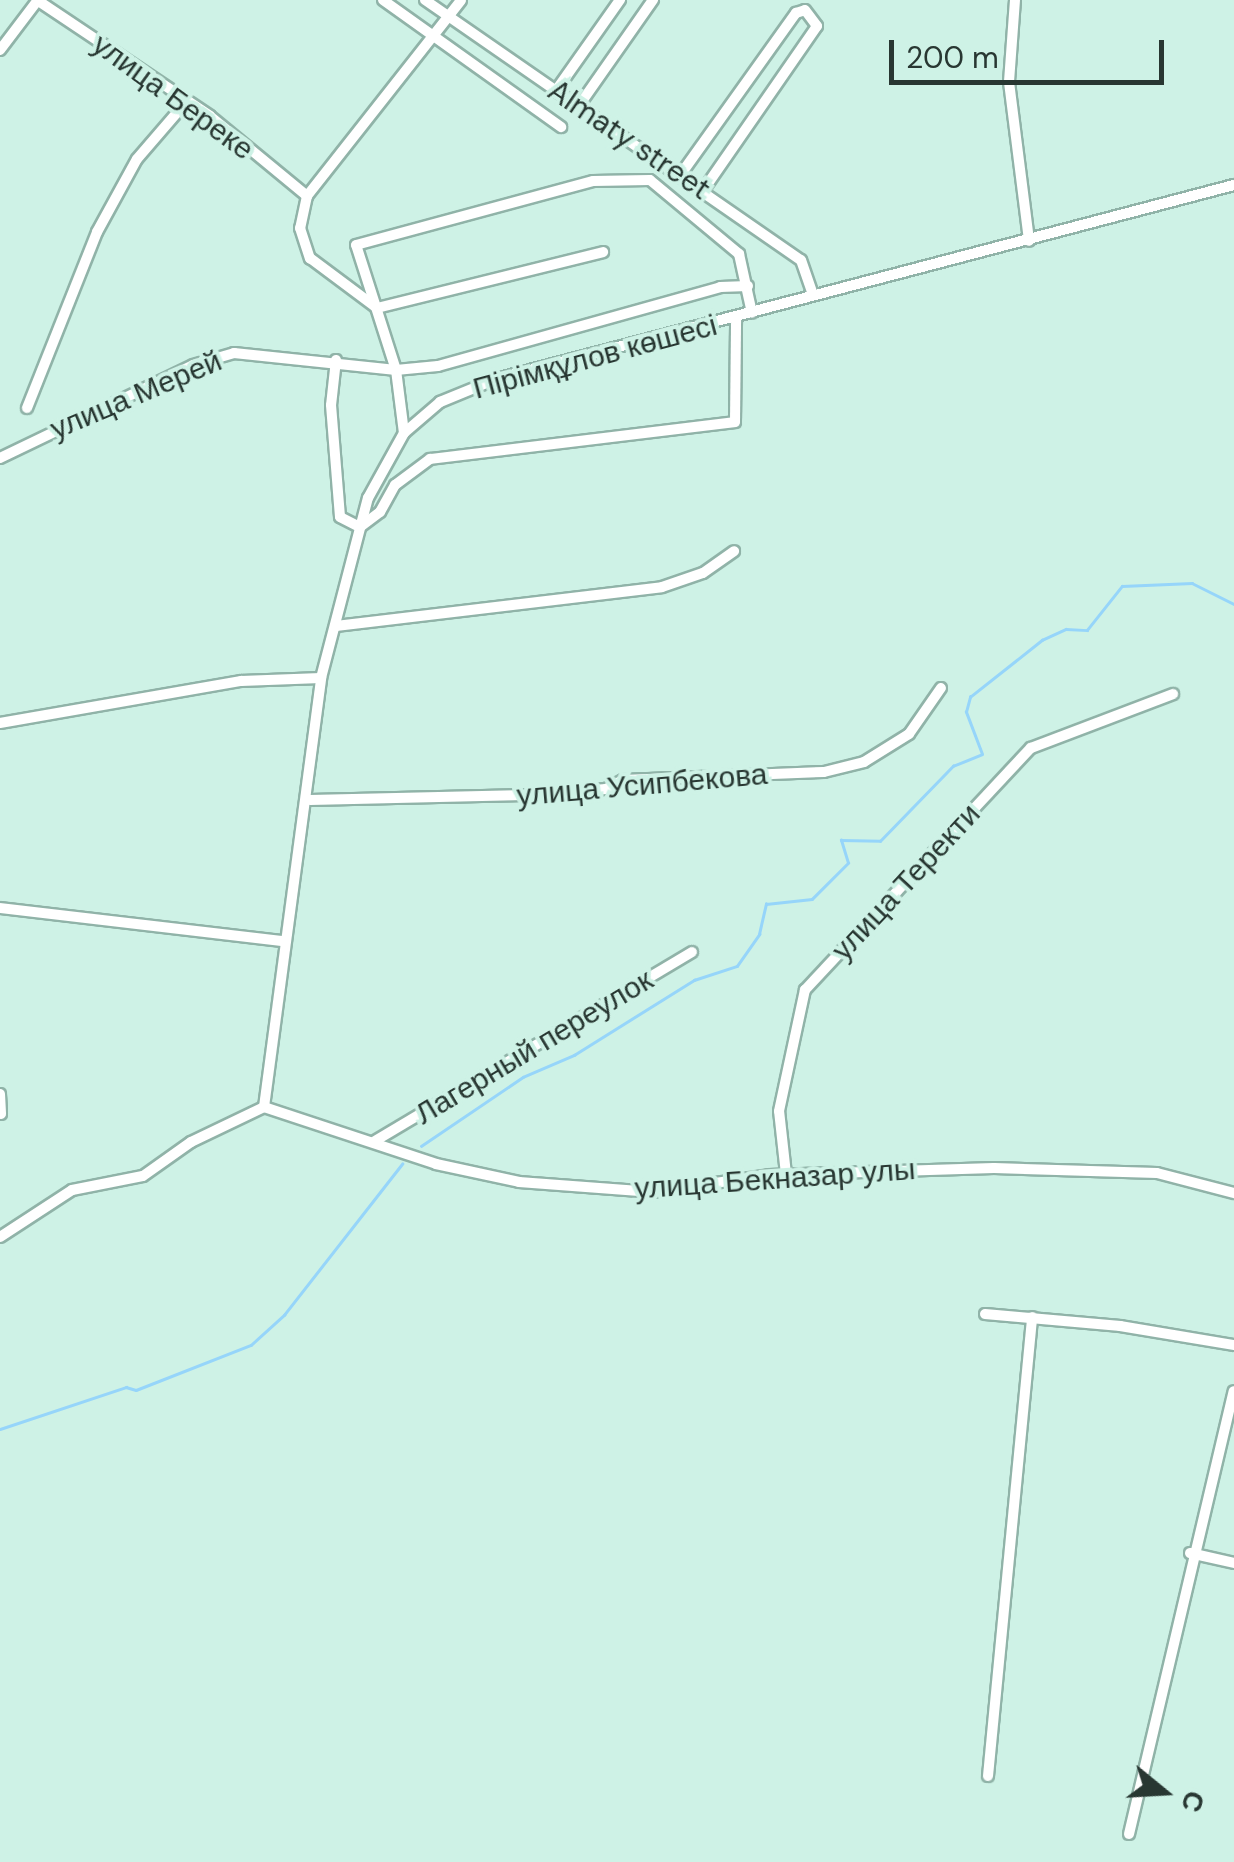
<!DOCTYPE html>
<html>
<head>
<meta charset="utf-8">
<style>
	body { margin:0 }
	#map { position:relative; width:1234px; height:1862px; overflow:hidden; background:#cef2e6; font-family:"DM Sans",sans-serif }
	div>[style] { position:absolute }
	.stream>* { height:2.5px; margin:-1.25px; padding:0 1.25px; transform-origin:1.25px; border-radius:1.25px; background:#96d5fa }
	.roads { filter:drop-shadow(2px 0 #90b3a8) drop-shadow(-2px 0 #90b3a8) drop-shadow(0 2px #90b3a8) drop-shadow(0 -2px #90b3a8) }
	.minor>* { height:10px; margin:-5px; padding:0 5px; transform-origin:5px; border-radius:5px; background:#fff }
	span { translate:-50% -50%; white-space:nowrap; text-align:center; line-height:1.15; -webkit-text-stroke:8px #cef2e6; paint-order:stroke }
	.street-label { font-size:30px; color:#283732 }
	.north { position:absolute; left:1114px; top:1742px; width:100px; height:100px; -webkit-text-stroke:8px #cef2e6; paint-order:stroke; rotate:108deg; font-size:28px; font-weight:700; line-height:40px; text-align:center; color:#283732 }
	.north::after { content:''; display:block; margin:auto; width:35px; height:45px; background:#283732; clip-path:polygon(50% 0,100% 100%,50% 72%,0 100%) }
	.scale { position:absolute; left:889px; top:40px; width:275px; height:45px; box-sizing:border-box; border:5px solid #283732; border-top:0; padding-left:12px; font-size:30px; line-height:35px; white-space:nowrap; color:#283732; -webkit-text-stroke:8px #cef2e6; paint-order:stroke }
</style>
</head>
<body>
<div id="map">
	<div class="stream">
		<div style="left:421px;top:1146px;width:123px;rotate:-34.1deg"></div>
		<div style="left:523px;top:1077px;width:56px;rotate:-23.3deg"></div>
		<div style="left:574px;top:1055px;width:142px;rotate:-32deg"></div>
		<div style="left:694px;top:980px;width:45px;rotate:-18deg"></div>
		<div style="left:737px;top:966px;width:39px;rotate:-55deg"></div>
		<div style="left:759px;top:934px;width:31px;rotate:-77deg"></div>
		<div style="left:766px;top:904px;width:46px;rotate:-6.2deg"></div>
		<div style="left:812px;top:899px;width:51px;rotate:-45deg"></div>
		<div style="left:848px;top:863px;width:24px;rotate:-107deg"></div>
		<div style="left:841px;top:840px;width:39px;rotate:1deg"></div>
		<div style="left:880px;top:841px;width:105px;rotate:-45.8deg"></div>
		<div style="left:953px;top:766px;width:31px;rotate:-22deg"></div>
		<div style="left:982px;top:754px;width:45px;rotate:-110.9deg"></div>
		<div style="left:966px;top:712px;width:16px;rotate:-75deg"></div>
		<div style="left:970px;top:697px;width:92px;rotate:-38.4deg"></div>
		<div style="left:1042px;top:640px;width:26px;rotate:-25deg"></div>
		<div style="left:1066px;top:629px;width:21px;rotate:3deg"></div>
		<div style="left:1087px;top:630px;width:56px;rotate:-51.5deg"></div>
		<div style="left:1122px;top:586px;width:70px;rotate:-2.5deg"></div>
		<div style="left:1192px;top:583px;width:47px;rotate:26.6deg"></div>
		<div style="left:0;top:1429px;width:133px;rotate:-18.4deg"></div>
		<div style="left:126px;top:1387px;width:10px;rotate:17deg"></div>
		<div style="left:136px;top:1390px;width:123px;rotate:-21.4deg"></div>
		<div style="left:251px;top:1345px;width:45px;rotate:-42.3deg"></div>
		<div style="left:284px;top:1315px;width:192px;rotate:-52deg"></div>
	</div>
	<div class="roads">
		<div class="minor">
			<div style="left:37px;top:0;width:208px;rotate:33.8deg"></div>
			<div style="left:210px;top:116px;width:126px;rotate:39.5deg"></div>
			<div style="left:383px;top:0;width:219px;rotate:35.5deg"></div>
			<div style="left:425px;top:0;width:457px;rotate:34.7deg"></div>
			<div style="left:801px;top:260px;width:37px;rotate:71deg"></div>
			<div style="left:1015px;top:0;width:82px;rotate:94.2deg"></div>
			<div style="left:1009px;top:82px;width:160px;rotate:82.8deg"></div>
			<div style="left:0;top:50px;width:63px;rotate:-52.8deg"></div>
			<div style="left:555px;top:92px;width:113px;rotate:-54.8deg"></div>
			<div style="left:578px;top:107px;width:131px;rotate:-55deg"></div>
			<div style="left:681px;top:174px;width:198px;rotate:-54.5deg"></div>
			<div style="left:796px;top:13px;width:9px;rotate:-18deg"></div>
			<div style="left:805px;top:10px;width:20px;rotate:53deg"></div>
			<div style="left:817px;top:26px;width:198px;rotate:124.7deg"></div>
			<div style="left:307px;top:196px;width:33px;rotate:102deg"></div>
			<div style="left:300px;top:228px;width:32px;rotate:72deg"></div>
			<div style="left:310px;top:258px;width:84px;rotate:36.7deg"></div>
			<div style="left:377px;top:308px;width:233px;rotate:-13.9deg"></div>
			<div style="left:307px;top:196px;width:249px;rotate:-51.8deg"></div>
			<div style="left:336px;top:360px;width:45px;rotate:96.3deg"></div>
			<div style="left:331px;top:405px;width:112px;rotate:85.4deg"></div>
			<div style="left:340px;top:517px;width:22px;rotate:27deg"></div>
			<div style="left:360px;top:527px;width:25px;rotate:-37deg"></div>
			<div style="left:380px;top:512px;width:31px;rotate:-61deg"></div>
			<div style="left:395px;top:485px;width:44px;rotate:-36.6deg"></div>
			<div style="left:430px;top:459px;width:307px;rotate:-6.9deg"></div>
			<div style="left:735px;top:422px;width:103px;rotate:-89.4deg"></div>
			<div style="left:27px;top:408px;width:189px;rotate:-68.3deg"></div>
			<div style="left:97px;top:232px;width:83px;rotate:-61.3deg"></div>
			<div style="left:137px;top:159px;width:75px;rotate:-49.3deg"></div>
			<div style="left:404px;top:433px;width:64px;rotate:-97.2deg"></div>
			<div style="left:396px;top:370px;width:131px;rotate:-107.7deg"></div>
			<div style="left:356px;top:245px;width:245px;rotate:-15.1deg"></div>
			<div style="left:593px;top:181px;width:57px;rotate:-1deg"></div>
			<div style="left:650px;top:180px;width:116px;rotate:39.7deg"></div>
			<div style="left:739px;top:254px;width:60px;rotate:77.6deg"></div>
			<div style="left:0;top:458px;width:214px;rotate:-25.7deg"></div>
			<div style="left:193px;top:365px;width:43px;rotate:-16.3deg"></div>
			<div style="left:234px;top:353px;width:163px;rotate:6deg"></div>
			<div style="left:396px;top:370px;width:42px;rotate:-5.4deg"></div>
			<div style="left:438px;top:366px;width:293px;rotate:-15.6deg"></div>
			<div style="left:720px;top:287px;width:28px;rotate:-2deg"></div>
			<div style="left:336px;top:626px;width:328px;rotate:-6.8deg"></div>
			<div style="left:662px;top:587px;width:43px;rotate:-18.9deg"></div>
			<div style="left:703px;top:573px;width:38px;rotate:-35deg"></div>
			<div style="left:0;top:723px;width:245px;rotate:-9.9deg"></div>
			<div style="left:241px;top:681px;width:80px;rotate:-2.1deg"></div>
			<div style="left:310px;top:800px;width:226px;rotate:-1.3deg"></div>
			<div style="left:536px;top:795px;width:70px;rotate:-4.9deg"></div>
			<div style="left:606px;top:789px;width:19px;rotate:-28deg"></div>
			<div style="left:623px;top:780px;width:201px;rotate:-2.3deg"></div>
			<div style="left:824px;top:772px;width:41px;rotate:-14deg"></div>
			<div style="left:864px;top:762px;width:53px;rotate:-31.9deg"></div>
			<div style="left:909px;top:734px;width:56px;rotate:-55.2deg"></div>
			<div style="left:0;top:908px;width:285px;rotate:6.7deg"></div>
			<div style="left:0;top:1094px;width:20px;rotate:87deg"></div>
			<div style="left:264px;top:1107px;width:433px;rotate:-82.4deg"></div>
			<div style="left:321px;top:678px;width:186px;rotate:-75.4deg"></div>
			<div style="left:368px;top:498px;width:74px;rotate:-61deg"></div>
			<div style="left:404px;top:433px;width:48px;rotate:-40.7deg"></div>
			<div style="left:440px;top:402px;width:61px;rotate:-22.3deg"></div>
			<div style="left:496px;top:379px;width:763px;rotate:-14.73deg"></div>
			<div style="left:264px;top:1107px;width:181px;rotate:18.3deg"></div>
			<div style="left:436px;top:1164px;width:85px;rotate:12.2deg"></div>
			<div style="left:519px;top:1182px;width:134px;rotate:4.3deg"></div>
			<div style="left:653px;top:1192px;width:117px;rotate:-8.3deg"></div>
			<div style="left:769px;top:1175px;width:225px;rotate:-1.8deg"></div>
			<div style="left:994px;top:1168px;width:163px;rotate:1.8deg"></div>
			<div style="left:1157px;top:1173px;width:80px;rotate:14.6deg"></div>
			<div style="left:375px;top:1141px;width:369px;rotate:-30.8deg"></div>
			<div style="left:786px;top:1174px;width:63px;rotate:-96.3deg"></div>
			<div style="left:779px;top:1111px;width:124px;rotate:-77.9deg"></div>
			<div style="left:805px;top:990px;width:331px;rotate:-47deg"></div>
			<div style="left:1031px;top:748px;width:152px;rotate:-20.8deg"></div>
			<div style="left:0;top:1237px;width:86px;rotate:-33.1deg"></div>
			<div style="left:72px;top:1190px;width:72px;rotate:-11.2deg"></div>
			<div style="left:143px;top:1176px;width:59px;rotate:-35.3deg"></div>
			<div style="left:191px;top:1142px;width:81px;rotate:-25.6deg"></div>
			<div style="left:985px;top:1314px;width:136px;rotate:5.1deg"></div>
			<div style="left:1120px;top:1326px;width:116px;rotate:9.5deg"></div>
			<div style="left:1190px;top:1553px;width:45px;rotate:12.8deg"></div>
			<div style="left:988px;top:1776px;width:461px;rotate:-84.5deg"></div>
			<div style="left:1129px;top:1834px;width:455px;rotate:-76.7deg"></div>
		</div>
	</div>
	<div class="street-label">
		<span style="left:173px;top:97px;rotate:36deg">улица Береке</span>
		<span style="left:629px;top:140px;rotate:34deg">Almaty street</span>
		<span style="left:595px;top:357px;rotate:-15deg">Пірімқұлов көшесі</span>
		<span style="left:136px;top:395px;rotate:-23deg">улица Мерей</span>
		<span style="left:642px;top:785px;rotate:-5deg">улица Усипбекова</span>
		<span style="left:906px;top:882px;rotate:-47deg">улица Теректи</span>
		<span style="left:534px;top:1047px;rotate:-31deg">Лагерный переулок</span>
		<span style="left:775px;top:1179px;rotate:-4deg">улица Бекназар улы</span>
	</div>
	<div class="north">С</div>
	<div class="scale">200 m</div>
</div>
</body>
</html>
